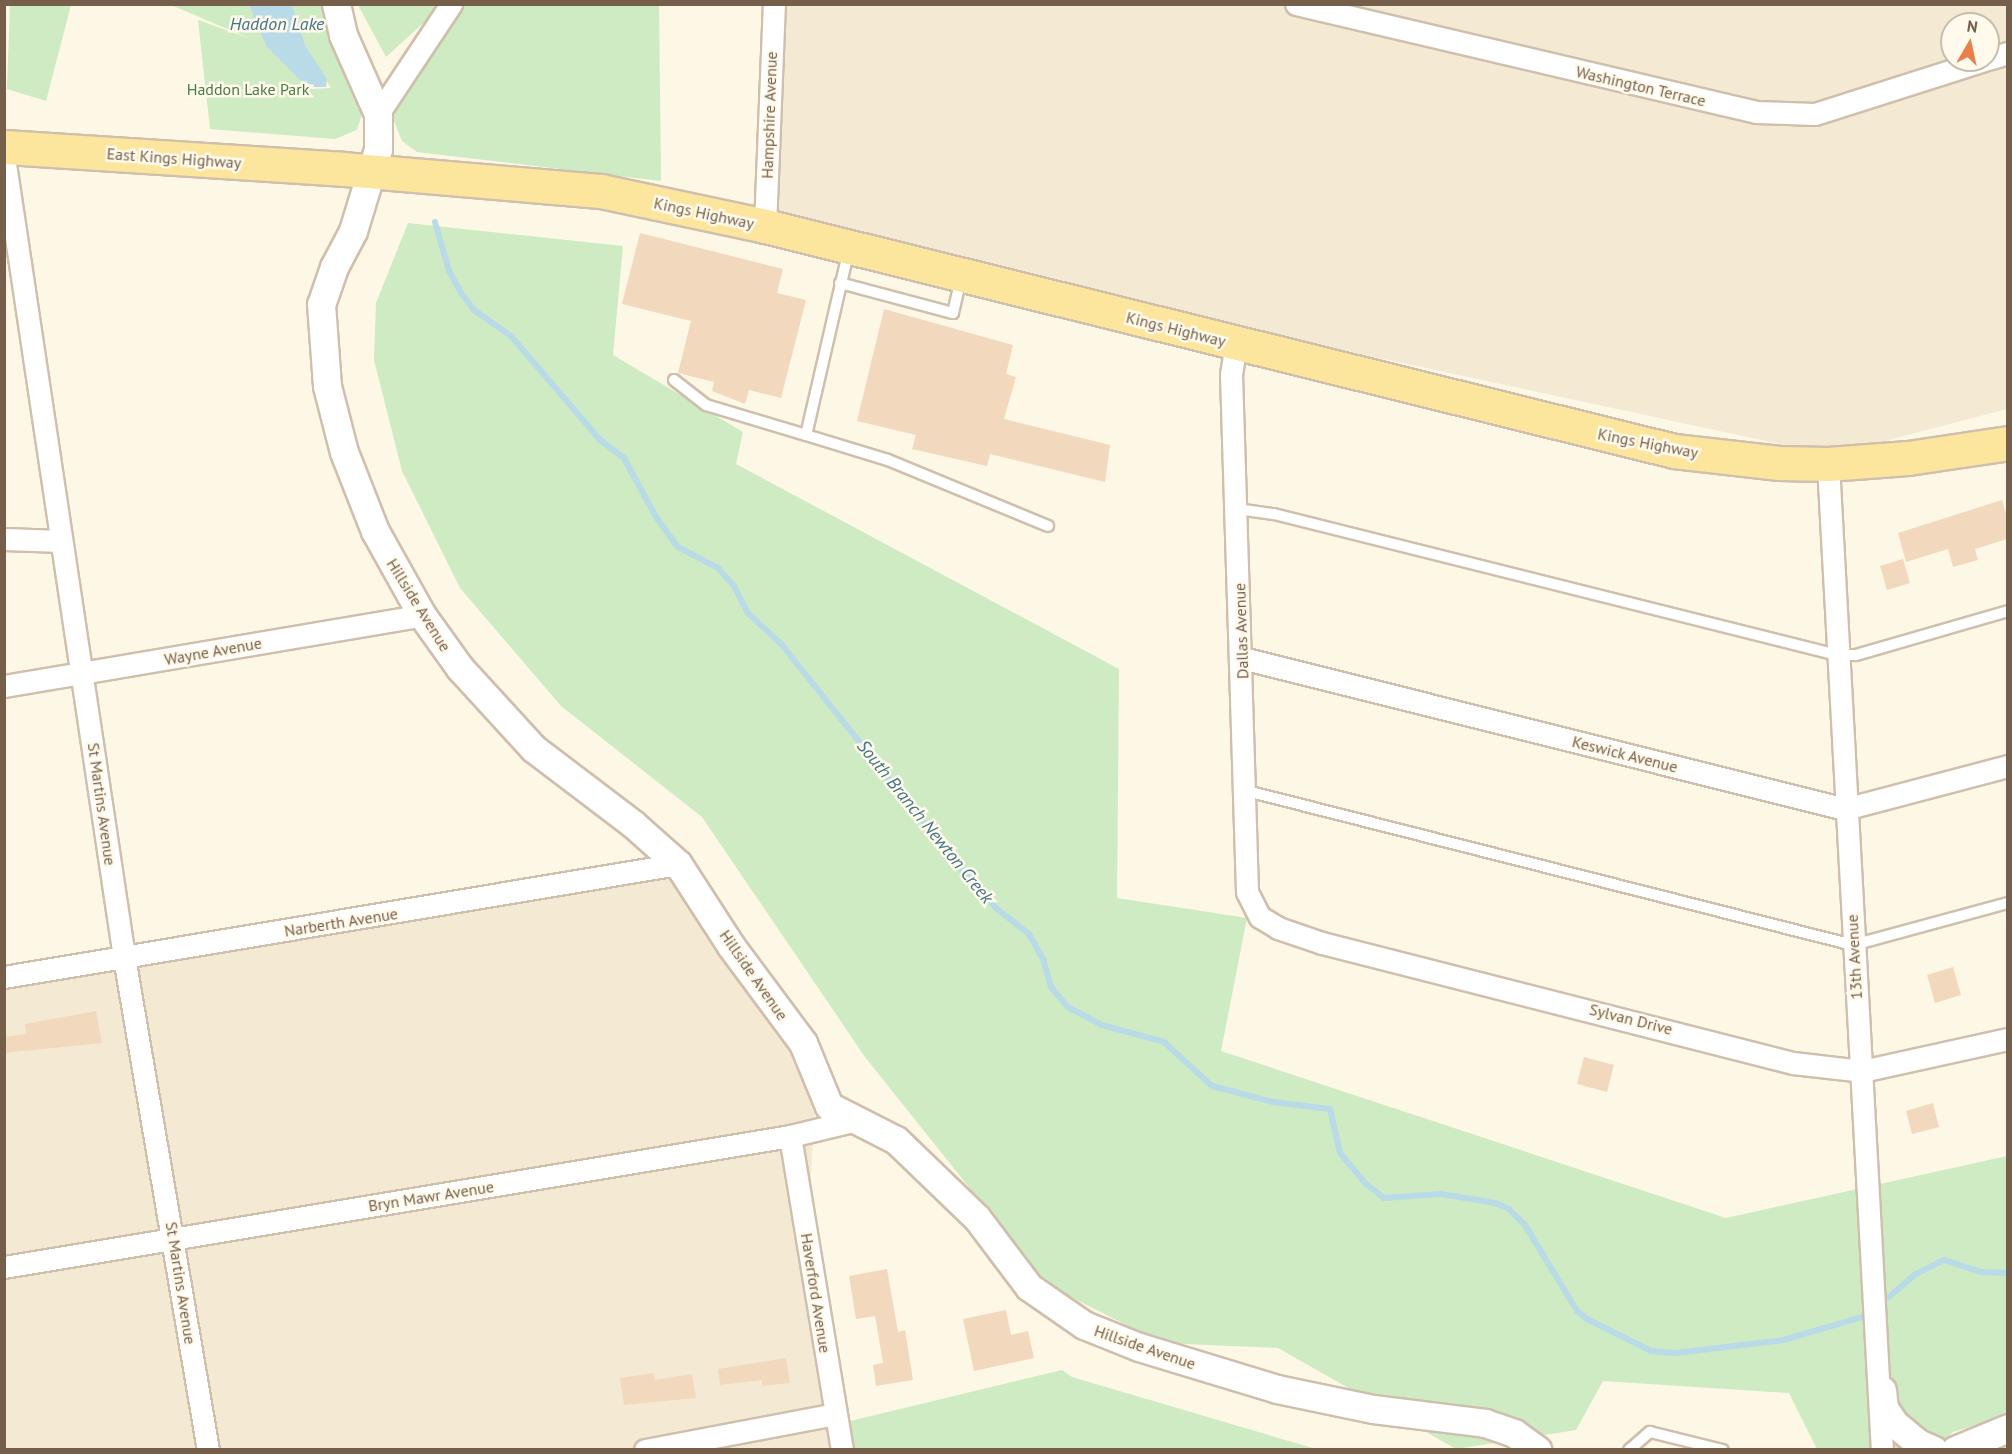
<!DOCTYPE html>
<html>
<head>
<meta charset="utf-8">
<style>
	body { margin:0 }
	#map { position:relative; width:2012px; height:1454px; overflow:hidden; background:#fdf7e6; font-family:"PT Sans",sans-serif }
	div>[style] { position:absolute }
	.residential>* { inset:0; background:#f4ead4 }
	.green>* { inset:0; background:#ceebc3 }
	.water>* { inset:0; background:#b9dae7 }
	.stream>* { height:6px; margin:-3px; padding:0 3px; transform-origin:3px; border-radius:3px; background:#b9dae7 }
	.building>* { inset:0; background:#f2d9bd }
	.roads { filter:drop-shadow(2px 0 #cfbfac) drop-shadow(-2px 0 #cfbfac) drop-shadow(0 2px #cfbfac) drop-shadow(0 -2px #cfbfac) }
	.service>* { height:10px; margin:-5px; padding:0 5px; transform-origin:5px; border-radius:5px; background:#fff }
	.minor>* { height:21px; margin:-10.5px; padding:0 10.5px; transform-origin:10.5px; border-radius:10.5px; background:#fff }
	.tertiary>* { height:27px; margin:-13.5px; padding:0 13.5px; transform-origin:13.5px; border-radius:13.5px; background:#fff }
	.primary>* { height:33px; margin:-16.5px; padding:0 16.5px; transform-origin:16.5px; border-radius:16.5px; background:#fce59d }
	span { translate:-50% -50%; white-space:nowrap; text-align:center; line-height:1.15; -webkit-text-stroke:5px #fffaec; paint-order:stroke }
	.street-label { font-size:16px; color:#765f4a }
	.park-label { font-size:16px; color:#4c7c42 }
	.water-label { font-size:18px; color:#43758a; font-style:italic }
	.frame { position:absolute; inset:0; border:6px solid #765f4a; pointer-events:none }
	.north { position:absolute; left:1940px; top:12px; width:60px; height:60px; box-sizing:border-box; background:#fffaec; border:2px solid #c8bcab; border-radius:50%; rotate:9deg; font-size:16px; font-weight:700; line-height:24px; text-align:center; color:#765f4a }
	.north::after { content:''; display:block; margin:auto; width:21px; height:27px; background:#e88149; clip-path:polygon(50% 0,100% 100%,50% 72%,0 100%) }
</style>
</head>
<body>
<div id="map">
	<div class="residential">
		<div style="clip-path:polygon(evenodd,763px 5px,2007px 5px,2007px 409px,1831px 455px,765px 226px,763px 5px,1952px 24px,1988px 24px,1988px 60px,1952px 60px,1952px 24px)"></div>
		<div style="clip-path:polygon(678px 864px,817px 1073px,807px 1239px,842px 1449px,5px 1450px,5px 977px)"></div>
	</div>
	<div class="green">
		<div style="clip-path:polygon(10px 5px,71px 5px,46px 101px,7px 89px)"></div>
		<div style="clip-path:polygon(171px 5px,249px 5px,266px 46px,311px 89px,331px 88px,306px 47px,292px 5px,329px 5px,364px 107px,357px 130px,335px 139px,210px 129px,198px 20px,251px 39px)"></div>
		<div style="clip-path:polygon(358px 5px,443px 5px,386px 57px)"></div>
		<div style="clip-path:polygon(460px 5px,659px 5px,661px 181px,417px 152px,402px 141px,392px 116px,419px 64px)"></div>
		<div style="clip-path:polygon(408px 223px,623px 246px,613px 355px,743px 432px,736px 464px,1119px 669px,1117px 898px,1247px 918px,1221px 1051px,1726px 1218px,2007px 1156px,2007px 1416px,1953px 1432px,1934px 1449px,1817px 1449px,1789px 1393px,1603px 1381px,1576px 1430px,1456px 1449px,1278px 1348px,1162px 1343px,1047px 1285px,865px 1057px,702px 817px,561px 706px,460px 588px,402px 471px,374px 360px,376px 303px)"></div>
		<div style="clip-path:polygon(1062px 1370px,1072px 1377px,1316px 1449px,838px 1449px,834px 1425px)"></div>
	</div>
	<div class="water">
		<div style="clip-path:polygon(249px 5px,292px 5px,306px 47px,327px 79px,326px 87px,315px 87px,299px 79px,266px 46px)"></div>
	</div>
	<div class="stream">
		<div style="left:435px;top:222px;width:51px;rotate:74.1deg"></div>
		<div style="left:449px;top:271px;width:26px;rotate:61deg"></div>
		<div style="left:462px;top:294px;width:20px;rotate:53deg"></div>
		<div style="left:474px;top:310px;width:45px;rotate:35.1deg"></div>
		<div style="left:511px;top:336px;width:137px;rotate:49.4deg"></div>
		<div style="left:600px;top:440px;width:30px;rotate:37deg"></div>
		<div style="left:624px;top:458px;width:67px;rotate:61.5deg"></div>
		<div style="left:656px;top:517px;width:37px;rotate:54deg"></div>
		<div style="left:678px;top:547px;width:45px;rotate:27.7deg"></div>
		<div style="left:718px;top:568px;width:24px;rotate:48deg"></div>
		<div style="left:734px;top:586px;width:29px;rotate:63deg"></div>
		<div style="left:747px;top:612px;width:48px;rotate:43.3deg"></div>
		<div style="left:782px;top:645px;width:290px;rotate:51.4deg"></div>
		<div style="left:963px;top:872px;width:50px;rotate:47.4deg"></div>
		<div style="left:997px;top:909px;width:41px;rotate:38deg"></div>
		<div style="left:1029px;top:934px;width:29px;rotate:61deg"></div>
		<div style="left:1043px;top:959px;width:29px;rotate:74deg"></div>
		<div style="left:1051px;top:987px;width:26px;rotate:50deg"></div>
		<div style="left:1068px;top:1007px;width:38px;rotate:28deg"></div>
		<div style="left:1102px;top:1025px;width:64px;rotate:15.3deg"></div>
		<div style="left:1164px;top:1042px;width:65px;rotate:42.5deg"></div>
		<div style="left:1212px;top:1086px;width:63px;rotate:14.7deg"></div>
		<div style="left:1273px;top:1102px;width:57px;rotate:7deg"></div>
		<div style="left:1330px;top:1109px;width:45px;rotate:77.2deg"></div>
		<div style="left:1340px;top:1153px;width:39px;rotate:50deg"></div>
		<div style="left:1365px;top:1183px;width:24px;rotate:38deg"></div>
		<div style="left:1384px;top:1198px;width:57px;rotate:-4deg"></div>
		<div style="left:1441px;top:1194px;width:55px;rotate:9.5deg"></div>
		<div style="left:1495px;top:1203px;width:15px;rotate:23deg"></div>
		<div style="left:1509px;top:1209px;width:23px;rotate:45deg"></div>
		<div style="left:1525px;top:1225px;width:100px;rotate:58.8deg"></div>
		<div style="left:1577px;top:1311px;width:13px;rotate:39deg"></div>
		<div style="left:1587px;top:1319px;width:72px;rotate:26.6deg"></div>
		<div style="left:1651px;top:1351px;width:25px;rotate:5deg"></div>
		<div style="left:1676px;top:1353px;width:108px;rotate:-6.9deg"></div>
		<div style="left:1783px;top:1340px;width:82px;rotate:-16.2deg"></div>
		<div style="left:1889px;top:1297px;width:33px;rotate:-41deg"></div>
		<div style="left:1914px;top:1275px;width:34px;rotate:-27deg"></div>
		<div style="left:1944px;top:1260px;width:40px;rotate:18deg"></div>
		<div style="left:1982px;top:1272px;width:26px;rotate:2deg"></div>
	</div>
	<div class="building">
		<div style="clip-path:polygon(640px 233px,783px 269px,777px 293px,806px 300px,781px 398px,749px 390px,745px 404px,712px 391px,714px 382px,678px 373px,691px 321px,622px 304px)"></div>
		<div style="clip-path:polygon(884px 309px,1013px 345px,1006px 374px,1016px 377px,1004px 419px,1110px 445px,1105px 482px,990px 454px,987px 466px,912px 449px,916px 435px,857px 421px)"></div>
		<div style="clip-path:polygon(2002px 500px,2007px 517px,2007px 539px,1975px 549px,1978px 560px,1953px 567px,1948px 549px,1906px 562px,1898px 533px)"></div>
		<div style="clip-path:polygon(1903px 559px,1910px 583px,1887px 590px,1880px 566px)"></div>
		<div style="clip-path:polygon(1953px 967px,1961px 995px,1935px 1003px,1927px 975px)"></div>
		<div style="clip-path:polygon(96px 1011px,102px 1043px,4px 1053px,4px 1037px,26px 1034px,25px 1024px)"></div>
		<div style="clip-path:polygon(1584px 1057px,1614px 1065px,1607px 1092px,1577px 1084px)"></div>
		<div style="clip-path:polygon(1933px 1103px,1939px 1127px,1912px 1134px,1906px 1111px)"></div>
		<div style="clip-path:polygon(887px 1269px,898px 1332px,905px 1330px,913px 1380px,876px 1386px,873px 1365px,883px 1363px,875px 1316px,856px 1319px,849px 1276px)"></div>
		<div style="clip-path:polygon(1006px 1310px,1011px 1335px,1028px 1331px,1034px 1358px,974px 1371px,963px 1319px)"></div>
		<div style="clip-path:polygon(786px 1358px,790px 1383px,762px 1386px,762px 1380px,720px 1385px,718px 1369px)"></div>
		<div style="clip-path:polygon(653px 1373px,655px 1380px,692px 1374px,696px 1398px,624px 1405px,620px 1378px)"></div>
	</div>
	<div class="roads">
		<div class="service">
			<div style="left:849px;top:249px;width:191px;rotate:103deg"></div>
			<div style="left:806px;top:435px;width:86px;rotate:17deg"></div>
			<div style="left:888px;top:460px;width:173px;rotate:22.4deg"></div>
			<div style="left:840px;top:283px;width:117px;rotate:14.9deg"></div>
			<div style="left:953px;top:313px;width:37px;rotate:-77deg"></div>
			<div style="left:674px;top:380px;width:41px;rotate:38deg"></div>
			<div style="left:706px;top:405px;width:104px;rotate:16.7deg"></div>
			<div style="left:1237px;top:509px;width:37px;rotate:8deg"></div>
			<div style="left:1274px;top:514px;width:580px;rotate:14.06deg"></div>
			<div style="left:1837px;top:655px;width:19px"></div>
			<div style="left:1856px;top:655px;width:158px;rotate:-16.1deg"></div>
			<div style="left:1247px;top:791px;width:625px;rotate:14.26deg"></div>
			<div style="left:1853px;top:945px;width:161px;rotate:-15.2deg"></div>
			<div style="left:1629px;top:1450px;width:28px;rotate:-41deg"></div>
			<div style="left:1650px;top:1432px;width:75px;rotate:13.9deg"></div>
		</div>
		<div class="minor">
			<div style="left:1296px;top:4px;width:473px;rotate:13.2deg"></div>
			<div style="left:1756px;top:112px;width:59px;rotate:1.9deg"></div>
			<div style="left:1815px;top:114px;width:177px;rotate:-17.7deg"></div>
			<div style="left:1988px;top:59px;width:21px;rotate:-17deg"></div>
			<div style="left:378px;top:114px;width:132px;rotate:-56.4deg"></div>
			<div style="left:4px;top:157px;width:809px;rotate:81.47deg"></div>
			<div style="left:124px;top:957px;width:500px;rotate:80.33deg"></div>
			<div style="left:765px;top:226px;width:222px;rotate:-87.7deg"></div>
			<div style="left:1236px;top:343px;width:31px;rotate:99deg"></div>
			<div style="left:1231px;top:374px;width:518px;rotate:88.23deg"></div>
			<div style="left:1247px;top:892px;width:28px;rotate:63deg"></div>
			<div style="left:1260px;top:917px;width:21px;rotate:31deg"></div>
			<div style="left:1278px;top:928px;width:46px;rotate:18.8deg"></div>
			<div style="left:1322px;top:943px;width:486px;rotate:14.3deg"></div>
			<div style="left:1793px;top:1063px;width:69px;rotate:6.6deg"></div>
			<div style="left:1862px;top:1071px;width:149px;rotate:-12.4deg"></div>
			<div style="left:1828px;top:464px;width:987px;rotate:86.87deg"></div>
			<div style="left:4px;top:539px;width:57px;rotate:2deg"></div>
			<div style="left:1242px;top:658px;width:622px;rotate:14.06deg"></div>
			<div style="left:1845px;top:809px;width:169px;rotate:-14.8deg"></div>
			<div style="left:4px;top:686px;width:424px;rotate:-9.6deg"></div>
			<div style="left:4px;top:977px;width:683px;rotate:-9.52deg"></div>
			<div style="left:790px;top:1136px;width:318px;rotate:80.6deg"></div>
			<div style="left:4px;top:1267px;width:797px;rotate:-9.46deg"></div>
			<div style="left:790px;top:1136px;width:69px;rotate:-13.4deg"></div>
			<div style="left:645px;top:1450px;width:194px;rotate:-10.7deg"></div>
		</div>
		<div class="tertiary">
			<div style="left:336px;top:4px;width:32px;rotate:77deg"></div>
			<div style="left:343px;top:35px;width:86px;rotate:66.1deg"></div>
			<div style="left:378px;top:114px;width:35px;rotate:90deg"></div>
			<div style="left:378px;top:149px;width:86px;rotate:107deg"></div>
			<div style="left:353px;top:231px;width:41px;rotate:117.8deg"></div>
			<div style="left:334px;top:267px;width:39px;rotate:109deg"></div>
			<div style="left:321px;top:304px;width:82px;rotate:85.8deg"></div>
			<div style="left:327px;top:386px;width:68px;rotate:75.6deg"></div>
			<div style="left:344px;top:452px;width:85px;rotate:68.6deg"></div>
			<div style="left:375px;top:531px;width:96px;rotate:60.8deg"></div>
			<div style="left:422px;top:615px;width:65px;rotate:54.4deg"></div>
			<div style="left:460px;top:668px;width:108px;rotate:47.6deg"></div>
			<div style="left:533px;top:748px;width:126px;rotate:37.2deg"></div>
			<div style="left:633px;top:824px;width:60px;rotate:41.6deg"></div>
			<div style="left:678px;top:864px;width:98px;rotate:57.1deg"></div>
			<div style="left:731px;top:946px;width:121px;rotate:53.4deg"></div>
			<div style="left:803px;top:1043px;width:68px;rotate:67.6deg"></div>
			<div style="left:829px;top:1106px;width:75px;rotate:26.9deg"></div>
			<div style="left:896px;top:1140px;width:112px;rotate:43.9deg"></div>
			<div style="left:977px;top:1218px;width:86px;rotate:53deg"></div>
			<div style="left:1029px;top:1287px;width:67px;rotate:34.6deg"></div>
			<div style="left:1084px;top:1325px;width:59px;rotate:21.8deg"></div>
			<div style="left:1139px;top:1347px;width:144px;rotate:16.9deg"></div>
			<div style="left:1277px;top:1389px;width:98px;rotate:11.8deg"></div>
			<div style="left:1373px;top:1409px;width:113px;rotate:7.1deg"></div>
			<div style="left:1485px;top:1423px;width:31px;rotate:19deg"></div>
			<div style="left:1514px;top:1433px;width:29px;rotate:36deg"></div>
			<div style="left:1882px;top:1390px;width:18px;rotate:84deg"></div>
			<div style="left:1884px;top:1408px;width:18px;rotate:56deg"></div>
			<div style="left:1894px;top:1423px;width:31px;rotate:40deg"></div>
			<div style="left:1918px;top:1443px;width:17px;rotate:24deg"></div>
			<div style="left:1955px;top:1450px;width:57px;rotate:-22.5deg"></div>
		</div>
		<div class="primary">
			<div style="left:4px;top:147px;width:341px;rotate:3.7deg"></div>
			<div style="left:344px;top:169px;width:258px;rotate:4.9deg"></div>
			<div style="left:601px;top:191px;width:168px;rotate:12deg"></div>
			<div style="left:765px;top:226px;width:936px;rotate:13.9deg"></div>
			<div style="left:1674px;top:451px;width:106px;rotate:6.5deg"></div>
			<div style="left:1779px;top:463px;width:49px;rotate:1.2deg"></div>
			<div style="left:1828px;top:464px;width:80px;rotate:-4.3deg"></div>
			<div style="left:1908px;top:458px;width:101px;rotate:-8.5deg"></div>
		</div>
	</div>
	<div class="street-label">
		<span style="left:1641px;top:86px;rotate:13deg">Washington Terrace</span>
		<span style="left:769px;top:115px;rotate:-88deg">Hampshire Avenue</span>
		<span style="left:174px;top:158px;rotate:4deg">East Kings Highway</span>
		<span style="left:704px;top:213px;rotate:12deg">Kings Highway</span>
		<span style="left:1176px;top:329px;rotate:14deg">Kings Highway</span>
		<span style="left:1648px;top:443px;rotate:11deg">Kings Highway</span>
		<span style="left:419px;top:605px;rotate:58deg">Hillside Avenue</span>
		<span style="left:1241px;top:631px;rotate:-92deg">Dallas Avenue</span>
		<span style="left:213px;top:651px;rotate:-10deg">Wayne Avenue</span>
		<span style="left:1625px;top:754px;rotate:14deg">Keswick Avenue</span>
		<span style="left:102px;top:804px;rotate:82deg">St Martins Avenue</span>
		<span style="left:341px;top:922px;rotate:-9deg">Narberth Avenue</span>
		<span style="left:1854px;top:957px;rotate:-93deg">13th Avenue</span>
		<span style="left:754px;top:975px;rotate:55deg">Hillside Avenue</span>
		<span style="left:1631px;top:1019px;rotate:14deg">Sylvan Drive</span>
		<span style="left:431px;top:1196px;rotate:-9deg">Bryn Mawr Avenue</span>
		<span style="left:181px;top:1283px;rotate:81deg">St Martins Avenue</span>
		<span style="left:816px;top:1293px;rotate:81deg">Haverford Avenue</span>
		<span style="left:1145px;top:1347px;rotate:19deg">Hillside Avenue</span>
	</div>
	<div class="park-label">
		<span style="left:248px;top:89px">Haddon Lake Park</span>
	</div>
	<div class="water-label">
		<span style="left:277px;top:24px">Haddon Lake</span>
		<span style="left:925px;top:822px;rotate:51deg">South Branch Newton Creek</span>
	</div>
	<div class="frame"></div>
	<div class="north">N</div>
</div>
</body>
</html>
